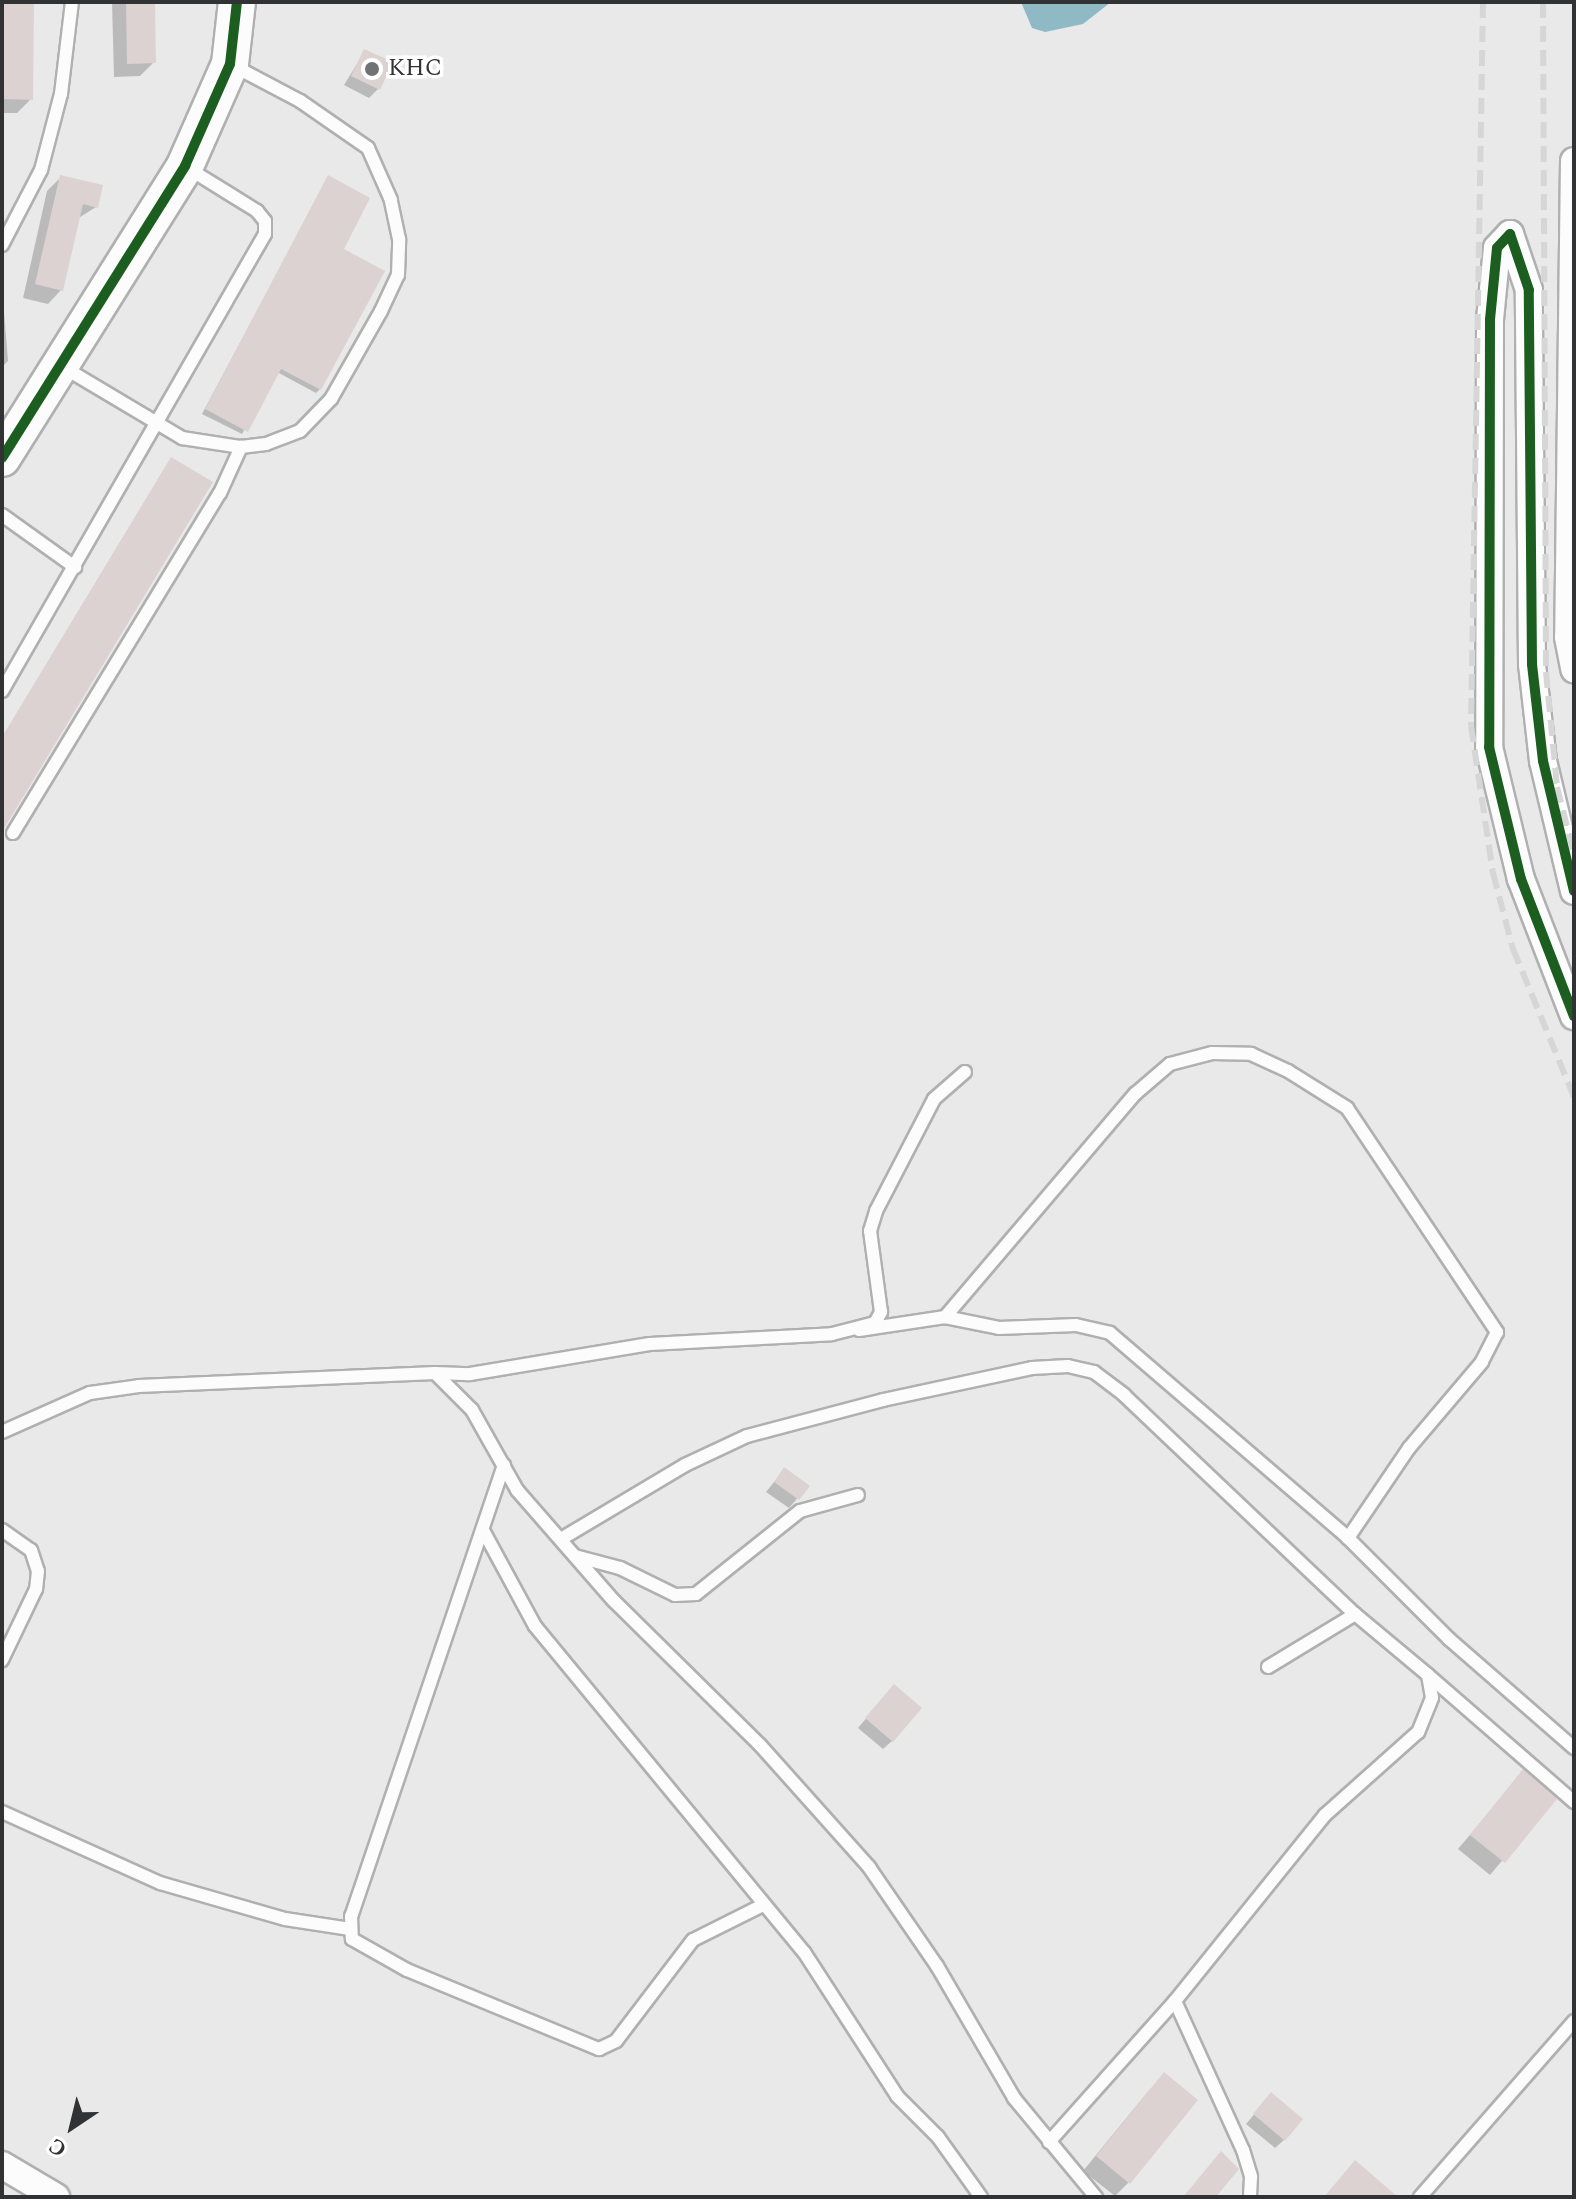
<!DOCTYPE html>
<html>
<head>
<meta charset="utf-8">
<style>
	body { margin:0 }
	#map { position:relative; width:1576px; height:2199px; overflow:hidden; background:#e9e9ea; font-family:Spectral,serif }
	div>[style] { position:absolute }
	.water>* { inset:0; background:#8fbac5 }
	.shadow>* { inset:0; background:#0003 }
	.building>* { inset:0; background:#dcd2d1 }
	.roads { filter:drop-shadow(2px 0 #b0b0b1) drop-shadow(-2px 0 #b0b0b1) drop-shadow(0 2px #b0b0b1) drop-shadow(0 -2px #b0b0b1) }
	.lane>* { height:12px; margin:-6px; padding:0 6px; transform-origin:6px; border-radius:6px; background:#fcfcfc }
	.street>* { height:26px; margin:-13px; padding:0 13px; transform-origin:13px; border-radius:13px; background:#fcfcfc }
	.secondary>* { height:36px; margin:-18px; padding:0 18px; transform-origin:18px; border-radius:18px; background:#fcfcfc }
	.rail>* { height:6px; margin-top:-3px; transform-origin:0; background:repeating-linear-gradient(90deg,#d6d6d7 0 16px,transparent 0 24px) }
	.cycleway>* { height:10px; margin:-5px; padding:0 5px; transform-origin:5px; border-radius:5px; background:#1b5e20 }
	.dots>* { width:22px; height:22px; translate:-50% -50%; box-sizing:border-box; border:4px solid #fff; border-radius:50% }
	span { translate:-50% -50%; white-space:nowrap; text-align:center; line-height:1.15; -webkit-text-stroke:7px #fff; paint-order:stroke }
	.poi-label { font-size:24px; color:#313233 }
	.left { translate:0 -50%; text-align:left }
	.frame { position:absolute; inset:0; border:4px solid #313233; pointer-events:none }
	.north { position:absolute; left:32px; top:2087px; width:80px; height:80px; -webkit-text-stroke:6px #fff; paint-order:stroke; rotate:215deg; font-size:22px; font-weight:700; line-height:32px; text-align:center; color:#313233 }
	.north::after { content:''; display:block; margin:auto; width:28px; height:36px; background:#313233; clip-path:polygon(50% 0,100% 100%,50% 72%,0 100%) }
</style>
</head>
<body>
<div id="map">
	<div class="water">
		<div style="clip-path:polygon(1021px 2px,1111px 2px,1083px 24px,1045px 32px,1032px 28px)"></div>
	</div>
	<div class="shadow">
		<div style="clip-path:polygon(2px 2px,32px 2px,31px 99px,17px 113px,2px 113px)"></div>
		<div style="clip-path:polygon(112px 2px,153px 2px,154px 62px,140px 76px,114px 77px)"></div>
		<div style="clip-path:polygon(365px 51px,378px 89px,369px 98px,344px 85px)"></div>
		<div style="clip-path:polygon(61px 177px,96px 207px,77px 219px,61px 290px,48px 304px,23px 298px,47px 191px)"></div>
		<div style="clip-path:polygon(328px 178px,341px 250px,382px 272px,320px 389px,316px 393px,277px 372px,242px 434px,202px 414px)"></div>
		<div style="clip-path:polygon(2px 287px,8px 361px,2px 367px)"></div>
		<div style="clip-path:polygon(784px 1470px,807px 1487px,789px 1508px,766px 1492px)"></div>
		<div style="clip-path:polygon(885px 1696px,892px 1741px,883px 1749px,858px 1728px)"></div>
		<div style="clip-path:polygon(1523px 1772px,1554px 1799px,1490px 1875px,1458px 1849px)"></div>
		<div style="clip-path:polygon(1151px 2088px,1129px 2182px,1115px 2196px,1083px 2171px)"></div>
		<div style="clip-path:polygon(1263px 2104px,1284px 2140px,1275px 2148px,1246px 2124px)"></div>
	</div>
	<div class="building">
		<div style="clip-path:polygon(2px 2px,34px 2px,33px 100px,2px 99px)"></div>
		<div style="clip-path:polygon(126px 2px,155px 2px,156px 63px,127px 64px)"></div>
		<div style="clip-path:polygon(364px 49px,393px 62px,380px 90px,351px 76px)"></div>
		<div style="clip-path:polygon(60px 175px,103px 185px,98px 208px,83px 204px,63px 291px,35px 284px)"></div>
		<div style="clip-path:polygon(328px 175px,370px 198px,344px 249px,385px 271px,321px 390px,281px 369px,248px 432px,205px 409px)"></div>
		<div style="clip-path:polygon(171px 457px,213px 482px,2px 832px,2px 737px)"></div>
		<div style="clip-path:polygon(784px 1467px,810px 1486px,799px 1500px,774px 1482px)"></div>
		<div style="clip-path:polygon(894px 1684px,922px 1708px,893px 1742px,865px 1718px)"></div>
		<div style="clip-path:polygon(1523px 1769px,1557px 1799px,1505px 1863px,1470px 1835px)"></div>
		<div style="clip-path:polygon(1164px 2072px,1198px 2100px,1130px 2184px,1096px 2156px)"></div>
		<div style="clip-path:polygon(1271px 2092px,1303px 2119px,1285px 2141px,1253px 2114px)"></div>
		<div style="clip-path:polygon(1221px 2151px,1239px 2169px,1216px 2197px,1183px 2197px)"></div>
		<div style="clip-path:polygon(1355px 2160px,1398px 2197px,1324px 2197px)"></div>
	</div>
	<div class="roads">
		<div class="lane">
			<div style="left:2px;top:245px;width:85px;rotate:-62.5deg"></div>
			<div style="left:41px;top:170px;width:79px;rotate:-75.3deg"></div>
			<div style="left:61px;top:94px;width:93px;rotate:-83.2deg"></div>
			<div style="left:63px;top:367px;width:139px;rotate:30.8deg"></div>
			<div style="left:182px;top:438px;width:60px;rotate:8.7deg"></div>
			<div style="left:241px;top:447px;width:25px;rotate:-7deg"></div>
			<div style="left:266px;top:444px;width:36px;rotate:-21deg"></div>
			<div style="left:300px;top:431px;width:45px;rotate:-45.9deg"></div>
			<div style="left:331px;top:399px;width:101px;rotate:-60.4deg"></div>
			<div style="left:381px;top:311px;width:40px;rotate:-65deg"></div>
			<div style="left:398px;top:275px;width:36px;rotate:-88deg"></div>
			<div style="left:399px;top:239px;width:40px;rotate:-102deg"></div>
			<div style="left:391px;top:200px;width:57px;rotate:-113.9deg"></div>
			<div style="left:368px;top:148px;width:83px;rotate:-145.3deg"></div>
			<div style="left:300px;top:101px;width:75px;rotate:-152.1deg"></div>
			<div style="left:2px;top:515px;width:90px;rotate:35.5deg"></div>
			<div style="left:2px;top:691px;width:527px;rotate:-60.08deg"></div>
			<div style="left:265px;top:234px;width:13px;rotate:-90deg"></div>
			<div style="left:265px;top:221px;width:13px;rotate:-129deg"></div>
			<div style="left:257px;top:211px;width:84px;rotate:-148.2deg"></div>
			<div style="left:13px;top:833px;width:398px;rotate:-58.7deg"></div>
			<div style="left:220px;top:493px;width:51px;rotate:-65.5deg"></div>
			<div style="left:945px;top:1317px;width:293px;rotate:-49.6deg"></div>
			<div style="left:1135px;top:1094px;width:46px;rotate:-40.6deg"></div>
			<div style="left:1170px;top:1064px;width:43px;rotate:-14.7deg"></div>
			<div style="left:1212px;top:1053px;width:39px;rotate:1deg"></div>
			<div style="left:1251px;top:1054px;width:41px;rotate:24.7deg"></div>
			<div style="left:1288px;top:1071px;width:70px;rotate:32.1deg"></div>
			<div style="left:1347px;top:1108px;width:270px;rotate:56.2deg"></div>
			<div style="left:1497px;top:1332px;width:34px;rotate:117deg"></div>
			<div style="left:1482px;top:1362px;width:113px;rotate:130.3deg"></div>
			<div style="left:1409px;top:1448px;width:109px;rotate:124.1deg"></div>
			<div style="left:859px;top:1330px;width:87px;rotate:-8.6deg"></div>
			<div style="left:945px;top:1317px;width:55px;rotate:11.5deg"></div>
			<div style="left:999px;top:1328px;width:77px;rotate:-2.2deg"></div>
			<div style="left:1076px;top:1325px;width:35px;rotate:13deg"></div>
			<div style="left:1110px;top:1333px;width:314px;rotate:40.7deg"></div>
			<div style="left:1348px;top:1538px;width:143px;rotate:45deg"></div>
			<div style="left:1449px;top:1639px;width:166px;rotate:41.1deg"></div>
			<div style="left:435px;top:1373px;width:35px;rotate:2deg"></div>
			<div style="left:470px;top:1374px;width:182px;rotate:-9.5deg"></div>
			<div style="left:650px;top:1344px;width:182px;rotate:-3.1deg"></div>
			<div style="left:832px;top:1334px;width:44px;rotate:-14.3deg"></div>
			<div style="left:875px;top:1323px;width:13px;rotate:-61deg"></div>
			<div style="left:881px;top:1312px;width:82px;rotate:-97.7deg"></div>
			<div style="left:870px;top:1231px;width:21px;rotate:-73deg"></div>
			<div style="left:876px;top:1211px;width:126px;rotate:-62.6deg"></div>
			<div style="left:934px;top:1099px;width:41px;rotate:-41.1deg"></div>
			<div style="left:2px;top:1432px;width:96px;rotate:-23.9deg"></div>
			<div style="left:90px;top:1393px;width:49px;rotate:-8.1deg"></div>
			<div style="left:139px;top:1386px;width:296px;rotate:-2.5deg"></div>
			<div style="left:435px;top:1373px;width:52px;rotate:45deg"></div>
			<div style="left:472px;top:1410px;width:92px;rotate:60.6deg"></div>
			<div style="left:517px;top:1490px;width:147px;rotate:48.9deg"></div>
			<div style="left:614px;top:1601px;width:205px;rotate:44.6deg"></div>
			<div style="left:760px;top:1745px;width:164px;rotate:48.2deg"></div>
			<div style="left:869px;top:1867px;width:120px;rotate:55.5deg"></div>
			<div style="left:937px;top:1966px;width:153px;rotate:59.7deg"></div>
			<div style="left:1014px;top:2098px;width:129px;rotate:50.4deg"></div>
			<div style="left:504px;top:1465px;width:476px;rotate:108.7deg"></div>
			<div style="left:351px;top:1916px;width:23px;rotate:88deg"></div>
			<div style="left:352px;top:1939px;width:63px;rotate:29.4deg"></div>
			<div style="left:407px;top:1970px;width:208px;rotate:22.4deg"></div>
			<div style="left:599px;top:2049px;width:19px;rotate:-25deg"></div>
			<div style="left:616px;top:2041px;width:127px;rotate:-52.7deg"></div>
			<div style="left:693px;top:1940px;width:78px;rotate:-26.6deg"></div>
			<div style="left:2px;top:1530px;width:35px;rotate:35deg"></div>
			<div style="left:31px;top:1550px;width:22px;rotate:72deg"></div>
			<div style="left:38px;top:1571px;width:18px;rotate:96deg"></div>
			<div style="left:36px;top:1589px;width:79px;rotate:115.6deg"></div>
			<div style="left:484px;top:1532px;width:107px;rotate:61.5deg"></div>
			<div style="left:535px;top:1626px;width:423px;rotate:50.5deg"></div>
			<div style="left:804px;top:1952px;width:171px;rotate:57.1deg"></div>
			<div style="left:897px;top:2096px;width:58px;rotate:45deg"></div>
			<div style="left:938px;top:2137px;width:74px;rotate:54.4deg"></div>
			<div style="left:561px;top:1539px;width:144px;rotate:-30.8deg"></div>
			<div style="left:685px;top:1465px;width:68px;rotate:-25.1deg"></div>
			<div style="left:747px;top:1436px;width:141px;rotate:-14.8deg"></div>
			<div style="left:883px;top:1400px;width:152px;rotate:-12.1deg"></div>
			<div style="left:1032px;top:1368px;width:36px;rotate:-3deg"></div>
			<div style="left:1068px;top:1366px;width:27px;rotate:13deg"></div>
			<div style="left:1094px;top:1372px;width:38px;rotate:37deg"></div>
			<div style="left:1124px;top:1395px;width:318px;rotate:43.5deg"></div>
			<div style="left:1355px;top:1614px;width:95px;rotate:39.9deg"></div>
			<div style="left:1428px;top:1675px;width:23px;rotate:80deg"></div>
			<div style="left:1432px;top:1698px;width:37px;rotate:112deg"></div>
			<div style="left:1418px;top:1732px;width:125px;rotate:138.3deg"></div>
			<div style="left:1325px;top:1815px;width:239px;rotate:128.9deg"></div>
			<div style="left:1175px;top:2001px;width:164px;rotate:65.5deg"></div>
			<div style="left:1243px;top:2150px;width:28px;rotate:73deg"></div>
			<div style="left:1251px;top:2177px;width:20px;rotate:93deg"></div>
			<div style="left:575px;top:1556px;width:47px;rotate:14.9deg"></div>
			<div style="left:620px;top:1568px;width:61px;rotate:26.1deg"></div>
			<div style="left:675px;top:1595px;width:21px;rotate:-3deg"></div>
			<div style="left:696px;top:1594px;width:133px;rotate:-38.6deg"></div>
			<div style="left:800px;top:1511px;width:60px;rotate:-15.4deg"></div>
			<div style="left:1268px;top:1667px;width:102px;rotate:-31.3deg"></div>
			<div style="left:1428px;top:1675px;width:194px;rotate:41deg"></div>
			<div style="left:2px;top:1812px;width:173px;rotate:24.2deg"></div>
			<div style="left:160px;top:1883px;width:130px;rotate:16.1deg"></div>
			<div style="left:285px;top:1919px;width:66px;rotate:8.7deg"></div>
			<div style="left:1049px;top:2142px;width:189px;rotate:-48.2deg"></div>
			<div style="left:1420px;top:2197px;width:234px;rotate:-48.8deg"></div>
		</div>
		<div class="street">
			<div style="left:1574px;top:161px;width:476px;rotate:90.7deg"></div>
			<div style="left:1568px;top:637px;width:33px;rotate:79deg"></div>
			<div style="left:1574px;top:891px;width:134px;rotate:-103.4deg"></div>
			<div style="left:1543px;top:761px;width:98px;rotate:-96.5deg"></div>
			<div style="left:1532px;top:664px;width:374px;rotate:-90.5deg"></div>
			<div style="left:1529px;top:290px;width:59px;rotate:-108.7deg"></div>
			<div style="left:1510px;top:234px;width:19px;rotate:133deg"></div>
			<div style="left:1497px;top:248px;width:72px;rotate:95.6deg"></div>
			<div style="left:1490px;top:320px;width:427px;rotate:90.1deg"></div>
			<div style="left:1489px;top:747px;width:136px;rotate:76.4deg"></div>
			<div style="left:1521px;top:879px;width:147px;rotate:68.9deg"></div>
			<div style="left:2px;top:2165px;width:63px;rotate:30.7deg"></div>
		</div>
		<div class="secondary">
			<div style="left:2px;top:458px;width:345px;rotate:-57.9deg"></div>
			<div style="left:185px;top:166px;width:111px;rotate:-66.2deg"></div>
			<div style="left:230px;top:64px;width:62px;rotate:-83.6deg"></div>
		</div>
	</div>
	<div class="rail">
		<div style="left:1483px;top:2px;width:724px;rotate:90.95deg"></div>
		<div style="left:1471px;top:726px;width:149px;rotate:81.5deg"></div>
		<div style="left:1493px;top:873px;width:79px;rotate:75.3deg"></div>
		<div style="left:1513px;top:949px;width:160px;rotate:67.6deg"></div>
		<div style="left:1543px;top:2px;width:670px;rotate:89.74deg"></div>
		<div style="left:1546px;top:672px;width:116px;rotate:84.5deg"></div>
		<div style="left:1557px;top:787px;width:69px;rotate:75.8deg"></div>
	</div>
	<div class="cycleway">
		<div style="left:2px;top:458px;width:345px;rotate:-57.9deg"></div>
		<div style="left:185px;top:166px;width:111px;rotate:-66.2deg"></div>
		<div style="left:230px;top:64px;width:62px;rotate:-83.6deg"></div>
		<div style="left:1574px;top:891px;width:134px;rotate:-103.4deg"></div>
		<div style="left:1543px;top:761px;width:98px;rotate:-96.5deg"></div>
		<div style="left:1532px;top:664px;width:374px;rotate:-90.5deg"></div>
		<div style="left:1529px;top:290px;width:59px;rotate:-108.7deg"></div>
		<div style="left:1510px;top:234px;width:19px;rotate:133deg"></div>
		<div style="left:1497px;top:248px;width:72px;rotate:95.6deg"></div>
		<div style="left:1490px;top:320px;width:427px;rotate:90.1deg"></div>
		<div style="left:1489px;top:747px;width:136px;rotate:76.4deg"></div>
		<div style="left:1521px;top:879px;width:147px;rotate:68.9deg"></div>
	</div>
	<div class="dots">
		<div style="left:372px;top:69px;background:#717273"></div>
	</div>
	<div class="poi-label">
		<span class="left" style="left:388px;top:69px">КНС</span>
	</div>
	<div class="frame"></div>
	<div class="north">С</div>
</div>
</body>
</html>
